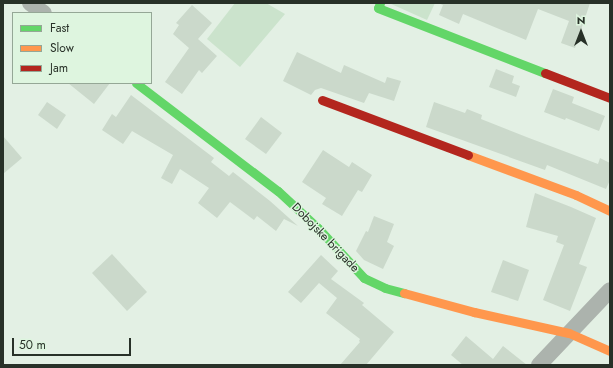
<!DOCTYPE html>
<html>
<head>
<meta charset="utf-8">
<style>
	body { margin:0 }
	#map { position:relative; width:613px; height:368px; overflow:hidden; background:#e3f0e4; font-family:Jost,sans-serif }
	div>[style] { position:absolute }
	.green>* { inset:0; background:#cbe3cc }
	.building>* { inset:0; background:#cbd9cb }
	.street>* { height:16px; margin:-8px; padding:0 8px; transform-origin:8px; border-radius:8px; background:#acb3ad }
	.fast>* { height:9px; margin:-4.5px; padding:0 4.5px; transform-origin:4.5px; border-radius:4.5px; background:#63d668 }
	.slow>* { height:9px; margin:-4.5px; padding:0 4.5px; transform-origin:4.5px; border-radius:4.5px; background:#ff974d }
	.jam>* { height:9px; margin:-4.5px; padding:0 4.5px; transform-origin:4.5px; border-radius:4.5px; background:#b3261e }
	span { translate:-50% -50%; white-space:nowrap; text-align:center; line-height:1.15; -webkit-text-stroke:3px #def5df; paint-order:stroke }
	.street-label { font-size:12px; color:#283128 }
	.frame { position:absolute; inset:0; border:4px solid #283128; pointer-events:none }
	.legend { position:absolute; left:12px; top:12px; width:140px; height:72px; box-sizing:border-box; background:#def5df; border:1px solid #95a796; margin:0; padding:5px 7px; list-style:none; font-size:12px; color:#283128 }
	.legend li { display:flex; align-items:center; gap:8px; height:20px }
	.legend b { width:20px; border:1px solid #95a796 }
	.north { position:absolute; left:561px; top:12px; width:40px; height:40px; -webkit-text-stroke:3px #def5df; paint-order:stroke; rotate:0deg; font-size:11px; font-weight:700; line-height:16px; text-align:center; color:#283128 }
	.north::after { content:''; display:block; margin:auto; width:14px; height:18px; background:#283128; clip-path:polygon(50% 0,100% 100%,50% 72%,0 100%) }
	.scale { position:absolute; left:12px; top:338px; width:119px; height:18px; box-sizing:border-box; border:2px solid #283128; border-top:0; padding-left:5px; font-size:12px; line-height:14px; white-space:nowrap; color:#283128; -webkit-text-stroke:3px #def5df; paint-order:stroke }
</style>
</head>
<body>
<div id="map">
	<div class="green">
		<div style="clip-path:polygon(235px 3px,266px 3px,285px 14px,240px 67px,207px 39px)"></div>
		<div style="clip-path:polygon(389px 3px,435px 3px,427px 20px)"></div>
	</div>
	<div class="building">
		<div style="clip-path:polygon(438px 3px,590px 3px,575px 48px,561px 43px,569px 21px,538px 9px,526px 40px,463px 14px,459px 24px,439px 15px,443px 5px)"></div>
		<div style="clip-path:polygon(192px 5px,212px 23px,198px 39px,217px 56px,202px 73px,199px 70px,182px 94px,165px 82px,189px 48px,173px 34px,179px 25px,176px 23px)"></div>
		<div style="clip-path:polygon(297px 52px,341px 73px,344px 65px,385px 83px,387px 77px,401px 81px,394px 101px,369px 93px,364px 103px,321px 88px,315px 90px,311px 95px,283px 81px)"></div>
		<div style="clip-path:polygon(496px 69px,514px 76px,512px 83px,520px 86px,516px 97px,489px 87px)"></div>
		<div style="clip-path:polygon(68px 83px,110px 83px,94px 104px)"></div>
		<div style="clip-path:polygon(553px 89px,574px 97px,572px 103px,605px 116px,599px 131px,566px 118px,565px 120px,544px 112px)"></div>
		<div style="clip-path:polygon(131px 95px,214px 158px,211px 162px,229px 176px,233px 172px,270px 201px,298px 226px,284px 219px,276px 231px,257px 216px,254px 220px,230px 202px,217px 218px,198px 203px,209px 188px,180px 169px,172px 184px,161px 178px,173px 155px,132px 131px,123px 144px,102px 130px,112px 114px,116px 117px)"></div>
		<div style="clip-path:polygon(47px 102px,66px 115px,57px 129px,38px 115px)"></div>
		<div style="clip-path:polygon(434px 102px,465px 113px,467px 109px,482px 115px,481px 119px,529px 138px,598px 164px,600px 158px,610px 163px,610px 180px,606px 189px,547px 165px,545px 170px,426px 127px)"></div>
		<div style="clip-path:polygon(261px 117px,282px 133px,266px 154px,245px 139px)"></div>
		<div style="clip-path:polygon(3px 136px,22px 158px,3px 174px)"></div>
		<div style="clip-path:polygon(323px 150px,349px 167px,352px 162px,372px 175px,362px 192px,358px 190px,342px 216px,322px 204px,326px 198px,302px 182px)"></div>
		<div style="clip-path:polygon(535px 193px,571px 207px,596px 218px,579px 264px,587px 267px,570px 311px,543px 300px,564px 245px,556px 242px,558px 236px,526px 227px)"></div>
		<div style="clip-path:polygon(374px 216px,394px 224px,387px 242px,394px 246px,383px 269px,364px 260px,356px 251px,366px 231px,368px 232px)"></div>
		<div style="clip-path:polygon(112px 254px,147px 292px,127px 311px,92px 273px)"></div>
		<div style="clip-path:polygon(321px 255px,338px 271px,331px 279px,364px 303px,362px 305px,394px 332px,366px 365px,340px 365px,360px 342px,359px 341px,360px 339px,326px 313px,337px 298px,319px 283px,301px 303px,288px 292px)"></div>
		<div style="clip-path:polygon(503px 260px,529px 270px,518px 301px,491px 292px)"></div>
		<div style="clip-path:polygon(466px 336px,493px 359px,503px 346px,527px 365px,463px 365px,451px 355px)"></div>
	</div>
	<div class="street">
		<div style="left:30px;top:3px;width:17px;rotate:36deg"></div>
		<div style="left:539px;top:365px;width:103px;rotate:-46.6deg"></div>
	</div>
	<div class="fast">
		<div style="left:380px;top:3px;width:5px;rotate:112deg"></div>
		<div style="left:378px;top:8px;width:179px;rotate:21.3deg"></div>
		<div style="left:136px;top:83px;width:178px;rotate:37.3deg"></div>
		<div style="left:278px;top:191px;width:54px;rotate:42.8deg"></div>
		<div style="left:318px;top:228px;width:68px;rotate:47.4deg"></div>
		<div style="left:364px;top:278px;width:23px;rotate:25deg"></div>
		<div style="left:385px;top:288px;width:20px;rotate:15deg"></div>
	</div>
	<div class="slow">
		<div style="left:468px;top:155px;width:115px;rotate:20.3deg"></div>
		<div style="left:576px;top:195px;width:38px;rotate:25deg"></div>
		<div style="left:404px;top:293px;width:73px;rotate:15.2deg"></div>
		<div style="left:474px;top:312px;width:97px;rotate:12.5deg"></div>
		<div style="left:569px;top:333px;width:45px;rotate:23.7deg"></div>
	</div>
	<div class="jam">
		<div style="left:545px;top:73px;width:70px;rotate:21deg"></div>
		<div style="left:322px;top:100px;width:156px;rotate:20.6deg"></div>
	</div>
	<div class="street-label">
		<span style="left:325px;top:238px;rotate:46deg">Dobojske brigade</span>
	</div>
	<div class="frame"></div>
	<ul class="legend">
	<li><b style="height:5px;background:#63d668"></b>Fast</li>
	<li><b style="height:5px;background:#ff974d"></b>Slow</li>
	<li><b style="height:5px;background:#b3261e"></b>Jam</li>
	</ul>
	<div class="north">N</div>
	<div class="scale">50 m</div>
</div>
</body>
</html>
